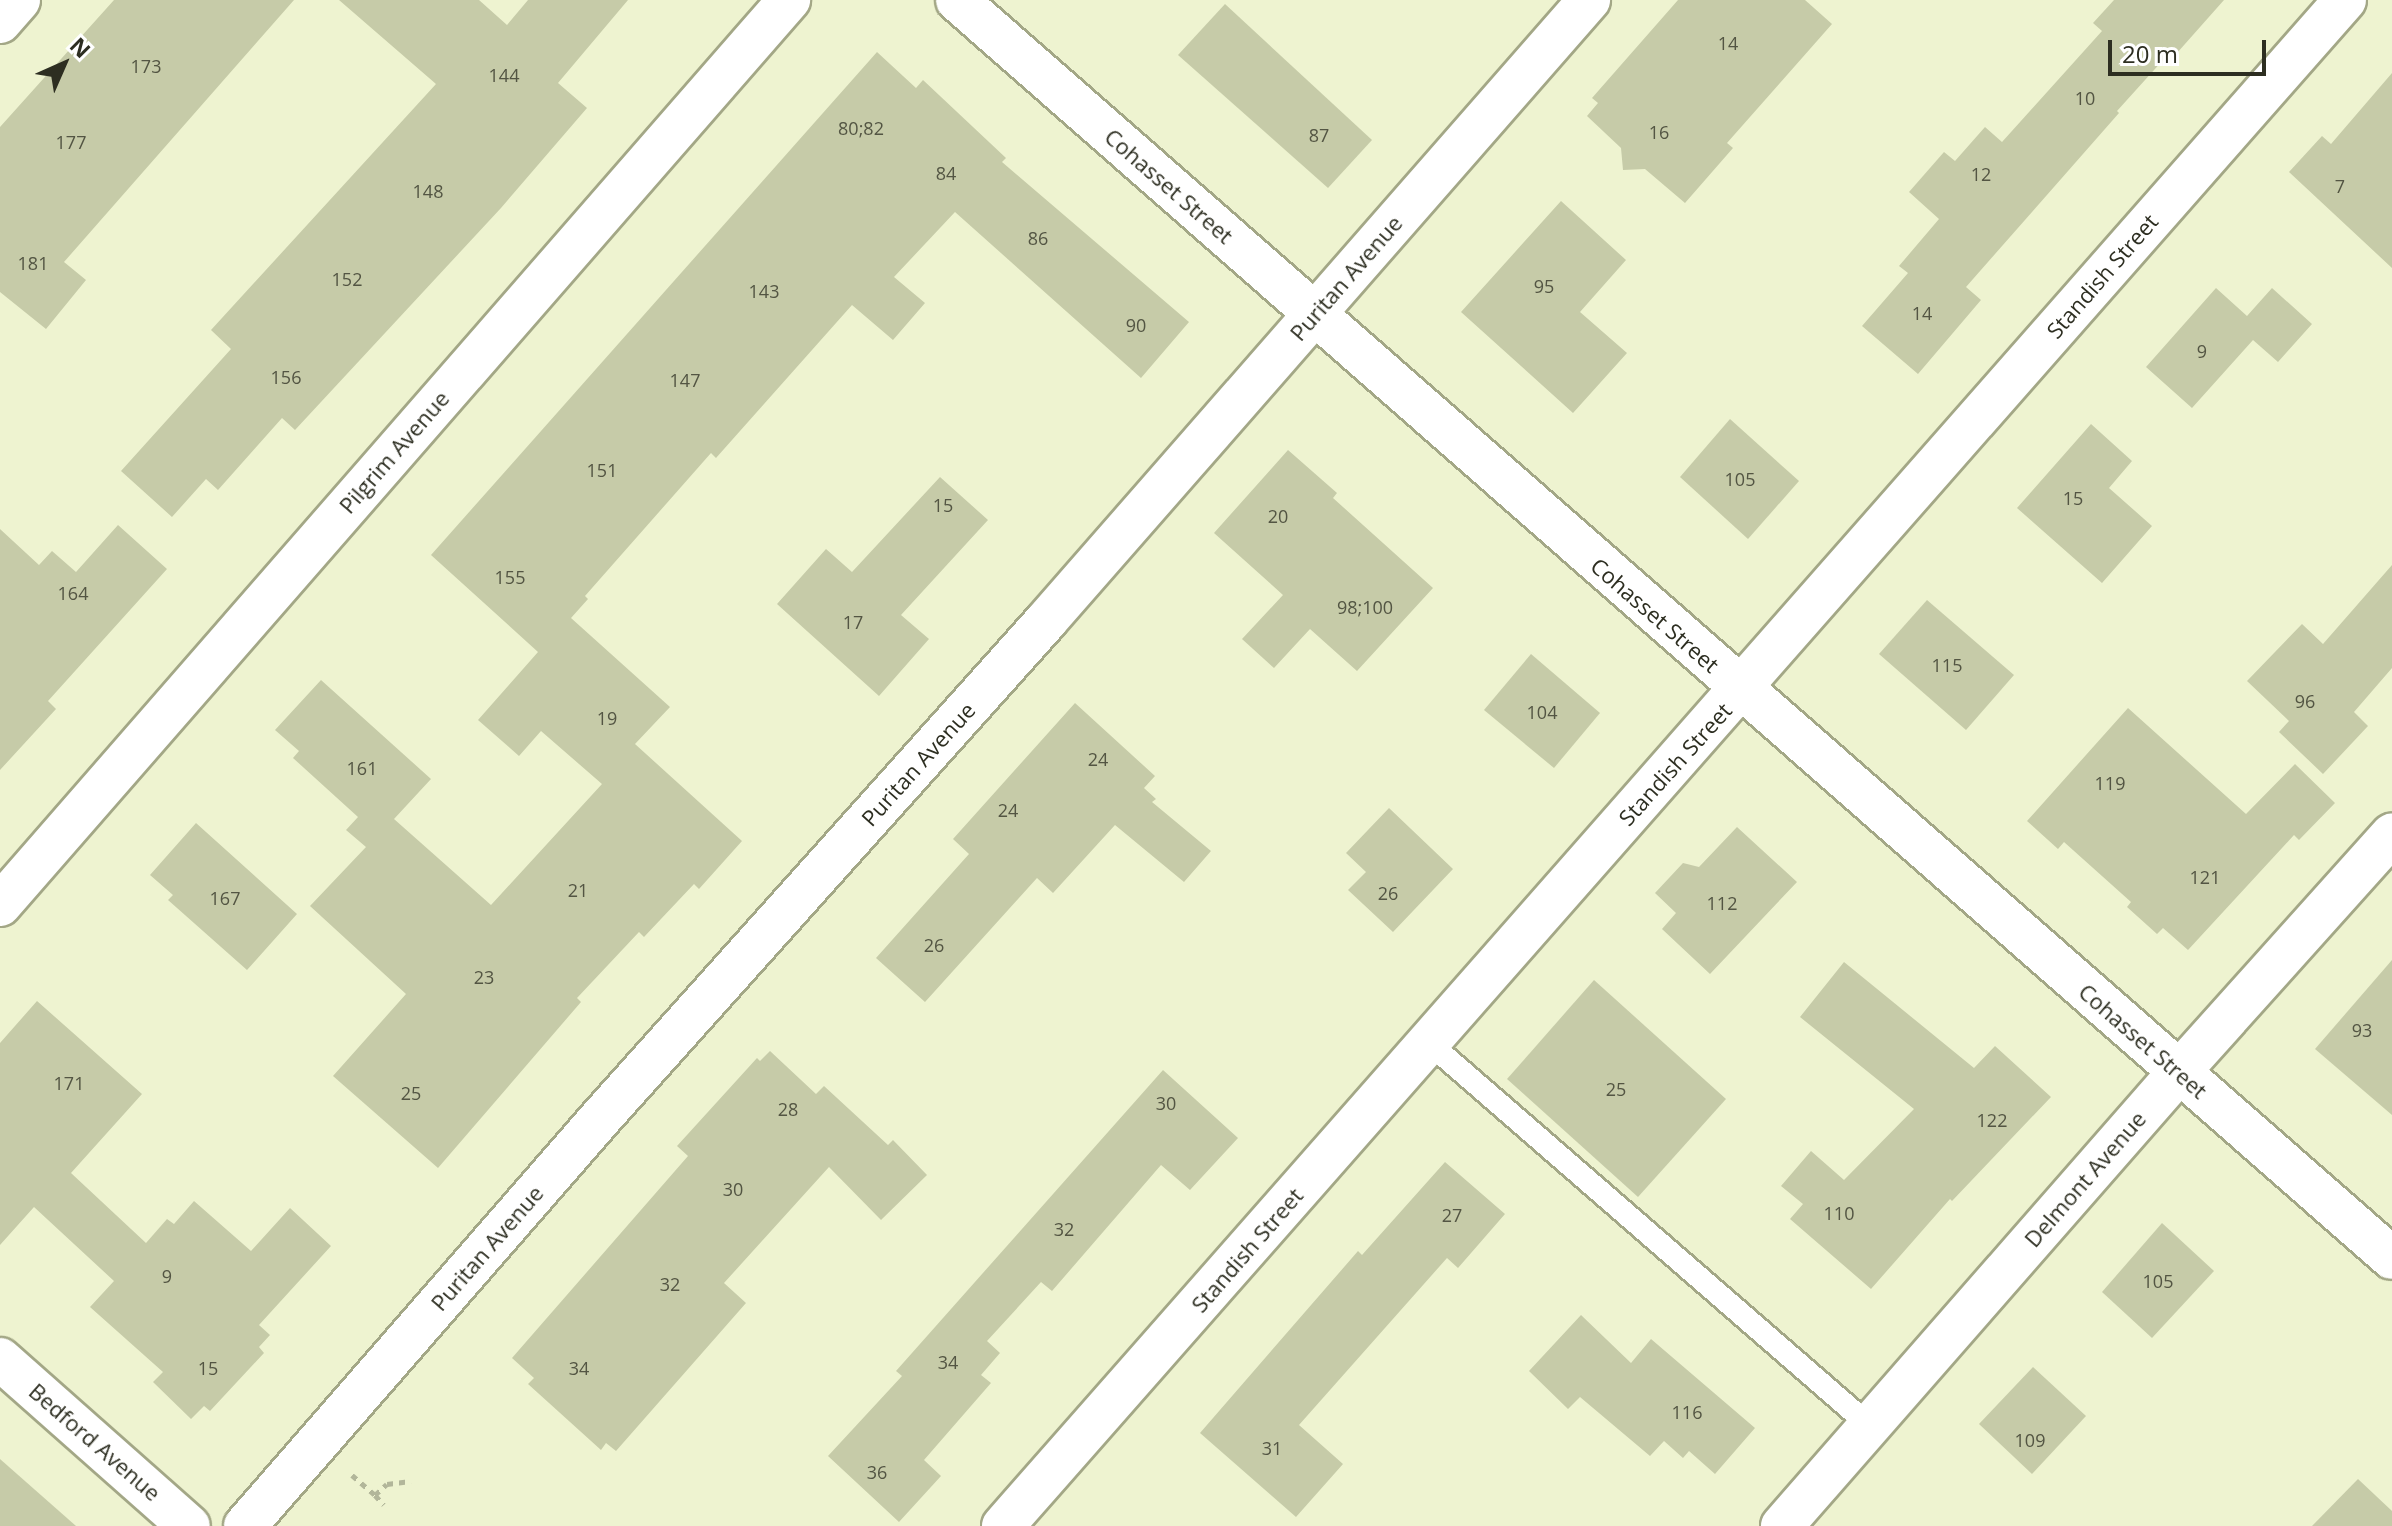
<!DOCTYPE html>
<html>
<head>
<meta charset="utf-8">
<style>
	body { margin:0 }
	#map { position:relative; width:2392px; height:1526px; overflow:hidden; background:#eef3d0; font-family:"Open Sans",sans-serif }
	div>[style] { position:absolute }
	.building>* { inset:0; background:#c6cba8 }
	.path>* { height:5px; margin-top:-2.5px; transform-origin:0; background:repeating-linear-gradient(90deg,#b2b69a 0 6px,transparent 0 12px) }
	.roads { filter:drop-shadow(2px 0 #a3a786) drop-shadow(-2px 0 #a3a786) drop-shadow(0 2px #a3a786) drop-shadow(0 -2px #a3a786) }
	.service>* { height:22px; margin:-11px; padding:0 11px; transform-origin:11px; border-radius:11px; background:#fff }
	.minor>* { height:42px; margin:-21px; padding:0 21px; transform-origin:21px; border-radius:21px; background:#fff }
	span { translate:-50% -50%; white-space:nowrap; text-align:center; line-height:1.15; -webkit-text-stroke:6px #fff; paint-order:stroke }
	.number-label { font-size:18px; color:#535543 }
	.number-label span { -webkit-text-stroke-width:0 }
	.street-label { font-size:22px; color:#2d2e21 }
	.north { position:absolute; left:24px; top:24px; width:80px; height:80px; -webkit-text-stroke:6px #fff; paint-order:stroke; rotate:45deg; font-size:22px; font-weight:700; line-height:32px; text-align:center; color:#2d2e21 }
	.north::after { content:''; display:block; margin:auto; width:28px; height:36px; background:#2d2e21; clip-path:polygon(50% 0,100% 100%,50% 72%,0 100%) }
	.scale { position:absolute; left:2108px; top:40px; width:158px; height:36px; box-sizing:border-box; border:4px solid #2d2e21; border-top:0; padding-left:10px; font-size:24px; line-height:28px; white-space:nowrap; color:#2d2e21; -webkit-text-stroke:6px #fff; paint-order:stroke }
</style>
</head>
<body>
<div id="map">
	<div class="building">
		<div style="clip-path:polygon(114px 0,294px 0,64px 262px,86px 280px,46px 329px,0 292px,0 127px)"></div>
		<div style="clip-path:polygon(339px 0,479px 0,507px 25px,528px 0,628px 0,558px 83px,587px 108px,501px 208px,295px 430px,282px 418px,218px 490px,206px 479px,172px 517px,121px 471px,231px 349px,211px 330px,436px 84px)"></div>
		<div style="clip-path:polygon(1678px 0,1805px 0,1832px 24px,1727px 143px,1733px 148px,1685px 203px,1645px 169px,1623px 170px,1621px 148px,1587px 116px,1598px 103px,1592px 98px)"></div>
		<div style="clip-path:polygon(2114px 0,2224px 0,2177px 53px,2173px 49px,2117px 111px,2119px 113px,1966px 287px,1981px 300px,1918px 374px,1862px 326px,1908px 273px,1899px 266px,1939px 219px,1909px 192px,1944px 152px,1955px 161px,1985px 127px,2002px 142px,2102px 31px,2093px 23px)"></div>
		<div style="clip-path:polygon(1225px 4px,1372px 140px,1328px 188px,1178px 55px)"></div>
		<div style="clip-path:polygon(877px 52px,916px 88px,923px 80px,1006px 158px,1002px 162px,1189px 322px,1141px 378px,955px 212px,894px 277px,925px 303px,893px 340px,852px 305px,716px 458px,711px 453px,585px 596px,588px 599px,571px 618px,670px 707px,635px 744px,742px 841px,699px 889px,694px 884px,644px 937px,639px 932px,577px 998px,581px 1002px,438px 1168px,333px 1076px,406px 994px,310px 906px,366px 847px,346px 830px,358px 817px,293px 758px,299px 751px,275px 730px,321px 680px,431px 779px,394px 819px,491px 905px,602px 784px,541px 731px,519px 756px,478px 720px,538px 652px,431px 555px)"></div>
		<div style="clip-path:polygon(2392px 73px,2392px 268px,2289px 172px,2322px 136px,2331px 144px)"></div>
		<div style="clip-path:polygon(1561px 201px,1626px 260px,1580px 312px,1627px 353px,1573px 413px,1461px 312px)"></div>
		<div style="clip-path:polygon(2216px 288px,2247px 316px,2272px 288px,2312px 324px,2278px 362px,2253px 340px,2192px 408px,2146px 367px)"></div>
		<div style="clip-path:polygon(1730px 419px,1799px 481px,1748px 539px,1680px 477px)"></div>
		<div style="clip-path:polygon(2091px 424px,2132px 461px,2109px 488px,2152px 526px,2102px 583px,2017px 508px)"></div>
		<div style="clip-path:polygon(1288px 450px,1337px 493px,1333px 498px,1433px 588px,1357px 671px,1310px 629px,1274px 668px,1242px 639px,1283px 595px,1214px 533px)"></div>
		<div style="clip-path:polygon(940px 477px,988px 520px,901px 615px,929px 639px,879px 696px,777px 604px,826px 549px,852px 572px)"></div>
		<div style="clip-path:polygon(118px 525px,167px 569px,48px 701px,56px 709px,0 770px,0 529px,39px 565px,52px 551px,76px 572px)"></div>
		<div style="clip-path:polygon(2392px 565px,2392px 668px,2354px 712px,2368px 726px,2323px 774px,2279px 732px,2289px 721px,2247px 681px,2302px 624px,2323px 644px)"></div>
		<div style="clip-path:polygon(1927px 600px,2014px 675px,1966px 730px,1879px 654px)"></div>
		<div style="clip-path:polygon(1531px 654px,1600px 713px,1554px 768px,1484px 710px)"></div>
		<div style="clip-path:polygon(1075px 703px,1155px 776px,1144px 788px,1156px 799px,1152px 802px,1211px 851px,1184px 882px,1115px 825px,1053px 893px,1037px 878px,925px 1002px,876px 958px,969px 854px,953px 839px)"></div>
		<div style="clip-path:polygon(2128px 708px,2246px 814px,2295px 764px,2335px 803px,2299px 840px,2294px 835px,2188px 950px,2163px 928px,2157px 934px,2127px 907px,2131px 902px,2064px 842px,2058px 849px,2027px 821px)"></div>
		<div style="clip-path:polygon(1389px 808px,1453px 869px,1393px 932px,1348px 890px,1366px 872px,1346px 853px)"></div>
		<div style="clip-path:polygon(196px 823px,297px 914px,247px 970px,168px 900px,173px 895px,150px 875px)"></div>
		<div style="clip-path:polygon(1737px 827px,1797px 882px,1710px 974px,1662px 929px,1676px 913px,1655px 893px,1683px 863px,1699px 867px)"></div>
		<div style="clip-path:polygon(2392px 960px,2392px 1115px,2315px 1049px)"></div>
		<div style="clip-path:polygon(1844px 962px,1974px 1068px,1995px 1046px,2051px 1097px,1952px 1201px,1950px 1199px,1871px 1289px,1790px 1219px,1803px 1204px,1781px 1186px,1811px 1151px,1844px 1180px,1914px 1109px,1800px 1017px)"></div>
		<div style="clip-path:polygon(1594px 980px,1726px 1099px,1638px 1197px,1507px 1079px)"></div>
		<div style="clip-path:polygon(37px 1001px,142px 1094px,71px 1173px,146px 1243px,167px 1219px,174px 1224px,194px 1201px,251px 1251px,290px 1208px,331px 1246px,259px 1325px,270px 1335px,259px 1347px,264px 1353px,210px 1411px,204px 1406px,191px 1419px,153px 1382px,163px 1372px,90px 1307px,114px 1281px,34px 1207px,0 1245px,0 1043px)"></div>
		<div style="clip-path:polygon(770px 1051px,816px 1094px,824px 1086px,888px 1145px,893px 1140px,927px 1175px,881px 1220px,829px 1167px,724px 1283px,746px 1303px,616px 1451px,606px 1443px,601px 1450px,528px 1384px,534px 1378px,512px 1358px,688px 1156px,677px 1146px,757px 1058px,760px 1061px)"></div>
		<div style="clip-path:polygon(1163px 1070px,1238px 1138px,1190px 1190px,1161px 1165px,1052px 1291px,1041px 1282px,987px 1341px,1000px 1353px,981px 1375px,991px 1383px,924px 1460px,941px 1476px,899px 1522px,828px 1456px,902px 1376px,896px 1371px)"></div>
		<div style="clip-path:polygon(1445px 1162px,1505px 1214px,1458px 1268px,1447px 1258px,1299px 1425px,1343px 1464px,1296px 1517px,1200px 1433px,1358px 1251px,1362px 1255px)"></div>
		<div style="clip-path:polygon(2162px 1223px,2214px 1271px,2152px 1338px,2102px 1292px)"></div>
		<div style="clip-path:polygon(1581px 1315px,1631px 1363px,1651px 1339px,1755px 1428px,1715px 1474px,1689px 1451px,1683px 1458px,1664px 1441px,1650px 1456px,1580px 1397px,1568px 1409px,1529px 1371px)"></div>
		<div style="clip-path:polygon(2033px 1367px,2086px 1416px,2032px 1474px,1979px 1424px)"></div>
		<div style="clip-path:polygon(0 1459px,76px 1526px,0 1526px)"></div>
		<div style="clip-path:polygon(2358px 1479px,2392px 1511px,2392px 1526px,2312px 1526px)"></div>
	</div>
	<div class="path">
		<div style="left:352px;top:1475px;width:30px;rotate:41deg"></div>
		<div style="left:375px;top:1495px;width:16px;rotate:-43deg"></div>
		<div style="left:387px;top:1484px;width:24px;rotate:-7deg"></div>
		<div style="left:375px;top:1495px;width:13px;rotate:48deg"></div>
	</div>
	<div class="roads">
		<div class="service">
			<div style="left:1428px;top:1042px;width:586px;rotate:40.98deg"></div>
		</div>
		<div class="minor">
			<div style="left:957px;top:0;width:1908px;rotate:41.24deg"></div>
			<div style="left:0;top:22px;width:29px;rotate:-49deg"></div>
			<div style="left:0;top:905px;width:1201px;rotate:-48.92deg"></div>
			<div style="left:0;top:1359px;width:252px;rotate:41.5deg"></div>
			<div style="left:245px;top:1526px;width:536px;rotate:-48.93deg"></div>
			<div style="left:597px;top:1122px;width:673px;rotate:-48.13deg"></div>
			<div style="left:1046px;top:621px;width:825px;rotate:-48.83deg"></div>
			<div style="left:1003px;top:1526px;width:2032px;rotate:-48.67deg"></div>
			<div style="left:1782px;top:1526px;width:603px;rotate:-48.83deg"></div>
			<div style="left:2179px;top:1072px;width:319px;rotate:-48.1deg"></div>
		</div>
	</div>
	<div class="number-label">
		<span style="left:1728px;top:43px">14</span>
		<span style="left:146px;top:66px">173</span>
		<span style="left:504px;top:75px">144</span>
		<span style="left:2085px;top:98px">10</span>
		<span style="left:861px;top:128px">80;82</span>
		<span style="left:1659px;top:132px">16</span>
		<span style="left:1319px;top:135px">87</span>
		<span style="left:71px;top:142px">177</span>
		<span style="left:946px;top:173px">84</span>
		<span style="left:1981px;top:174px">12</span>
		<span style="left:2340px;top:186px">7</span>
		<span style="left:428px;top:191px">148</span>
		<span style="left:1038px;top:238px">86</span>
		<span style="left:33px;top:263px">181</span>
		<span style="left:347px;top:279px">152</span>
		<span style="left:1544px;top:286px">95</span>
		<span style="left:764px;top:291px">143</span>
		<span style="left:1922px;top:313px">14</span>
		<span style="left:1136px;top:325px">90</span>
		<span style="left:2202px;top:351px">9</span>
		<span style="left:286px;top:377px">156</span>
		<span style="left:685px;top:380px">147</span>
		<span style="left:602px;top:470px">151</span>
		<span style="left:1740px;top:479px">105</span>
		<span style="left:2073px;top:498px">15</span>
		<span style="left:943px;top:505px">15</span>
		<span style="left:1278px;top:516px">20</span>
		<span style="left:510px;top:577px">155</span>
		<span style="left:73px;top:593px">164</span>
		<span style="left:1365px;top:607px">98;100</span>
		<span style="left:853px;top:622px">17</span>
		<span style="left:1947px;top:665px">115</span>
		<span style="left:2305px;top:701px">96</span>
		<span style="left:1542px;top:712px">104</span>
		<span style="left:607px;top:718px">19</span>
		<span style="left:1098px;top:759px">24</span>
		<span style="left:362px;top:768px">161</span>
		<span style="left:2110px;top:783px">119</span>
		<span style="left:1008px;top:810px">24</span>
		<span style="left:2205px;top:877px">121</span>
		<span style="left:578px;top:890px">21</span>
		<span style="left:1388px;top:893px">26</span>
		<span style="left:225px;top:898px">167</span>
		<span style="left:1722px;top:903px">112</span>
		<span style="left:934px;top:945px">26</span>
		<span style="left:484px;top:977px">23</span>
		<span style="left:2362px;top:1030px">93</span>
		<span style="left:69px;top:1083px">171</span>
		<span style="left:1616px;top:1089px">25</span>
		<span style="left:411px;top:1093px">25</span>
		<span style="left:1166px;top:1103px">30</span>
		<span style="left:788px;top:1109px">28</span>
		<span style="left:1992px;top:1120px">122</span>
		<span style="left:733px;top:1189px">30</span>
		<span style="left:1839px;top:1213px">110</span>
		<span style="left:1452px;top:1215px">27</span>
		<span style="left:1064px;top:1229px">32</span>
		<span style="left:167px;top:1276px">9</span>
		<span style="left:2158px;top:1281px">105</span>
		<span style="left:670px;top:1284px">32</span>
		<span style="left:948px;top:1362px">34</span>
		<span style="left:208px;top:1368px">15</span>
		<span style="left:579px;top:1368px">34</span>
		<span style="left:1687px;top:1412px">116</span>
		<span style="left:2030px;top:1440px">109</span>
		<span style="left:1272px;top:1448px">31</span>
		<span style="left:877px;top:1472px">36</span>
	</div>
	<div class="street-label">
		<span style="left:1169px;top:186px;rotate:41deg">Cohasset Street</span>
		<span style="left:2102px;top:276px;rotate:-49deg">Standish Street</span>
		<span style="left:1346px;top:278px;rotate:-49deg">Puritan Avenue</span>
		<span style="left:394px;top:452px;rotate:-49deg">Pilgrim Avenue</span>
		<span style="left:1655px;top:615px;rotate:41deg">Cohasset Street</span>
		<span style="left:918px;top:764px;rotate:-48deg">Puritan Avenue</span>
		<span style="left:1675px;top:764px;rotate:-48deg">Standish Street</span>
		<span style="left:2143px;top:1041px;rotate:41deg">Cohasset Street</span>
		<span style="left:2085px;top:1179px;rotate:-49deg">Delmont Avenue</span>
		<span style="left:487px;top:1248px;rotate:-49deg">Puritan Avenue</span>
		<span style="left:1247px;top:1250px;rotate:-49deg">Standish Street</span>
		<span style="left:95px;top:1442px;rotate:41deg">Bedford Avenue</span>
	</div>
	<div class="north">N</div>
	<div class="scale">20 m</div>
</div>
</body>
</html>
